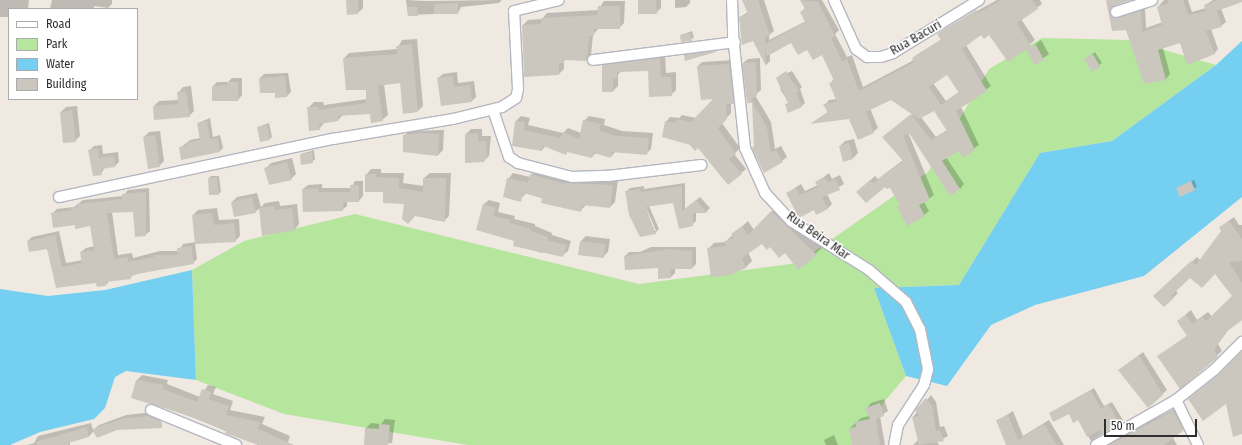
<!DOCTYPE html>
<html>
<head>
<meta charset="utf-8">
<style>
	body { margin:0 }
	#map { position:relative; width:1242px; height:445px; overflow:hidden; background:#efe9e1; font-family:"Fira Sans Condensed",sans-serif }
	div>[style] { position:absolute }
	.green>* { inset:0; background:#b6e59e }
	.water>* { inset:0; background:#75cff0 }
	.shadow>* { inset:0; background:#0003 }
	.building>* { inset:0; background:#cbc7bf }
	.roads { filter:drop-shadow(1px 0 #b4b7c1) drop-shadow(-1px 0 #b4b7c1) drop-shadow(0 1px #b4b7c1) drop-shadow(0 -1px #b4b7c1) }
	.minor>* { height:10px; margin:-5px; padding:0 5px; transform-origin:5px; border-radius:5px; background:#fff }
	span { translate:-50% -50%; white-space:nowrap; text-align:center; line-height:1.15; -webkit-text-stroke:3px #fff; paint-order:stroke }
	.street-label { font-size:13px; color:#2e2e2e }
	.legend { position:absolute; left:8px; top:8px; width:130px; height:92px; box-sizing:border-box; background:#fff; border:1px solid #ababab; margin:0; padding:5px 7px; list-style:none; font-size:12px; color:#2e2e2e }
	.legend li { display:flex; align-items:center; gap:8px; height:20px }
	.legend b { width:20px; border:1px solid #ababab }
	.scale { position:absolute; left:1104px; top:419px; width:93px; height:18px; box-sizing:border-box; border:2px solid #2e2e2e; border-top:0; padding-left:5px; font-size:12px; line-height:14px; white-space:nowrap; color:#2e2e2e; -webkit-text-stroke:3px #fff; paint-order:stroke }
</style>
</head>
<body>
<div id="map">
	<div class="green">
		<div style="clip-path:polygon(1042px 38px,1130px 40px,1216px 65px,1112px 141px,1040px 153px,959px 285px,874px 288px,906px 376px,879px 408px,856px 445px,468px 445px,284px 414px,196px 380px,192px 270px,244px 241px,355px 214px,639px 284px,798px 263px,928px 172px,989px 69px)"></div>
	</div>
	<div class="water">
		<div style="clip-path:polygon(1242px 41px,1242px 197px,1144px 276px,1035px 305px,991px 325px,947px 386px,906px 376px,874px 288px,959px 285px,1040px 153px,1112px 141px,1216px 65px)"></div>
		<div style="clip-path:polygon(192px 270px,196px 380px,126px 371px,115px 377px,105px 408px,94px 419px,40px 432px,10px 445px,0 445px,0 289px,48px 296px,105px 290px)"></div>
	</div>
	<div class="shadow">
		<div style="clip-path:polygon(0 0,29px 0,28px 9px,9px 9px,9px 17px,0 17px)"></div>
		<div style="clip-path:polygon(52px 0,112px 0,112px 4px,108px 8px,94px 6px,94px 9px,50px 9px)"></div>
		<div style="clip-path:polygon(347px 0,363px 0,363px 8px,358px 13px)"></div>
		<div style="clip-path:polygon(406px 0,425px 1px,502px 0,499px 3px,461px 7px,458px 13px,408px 15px)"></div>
		<div style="clip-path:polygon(639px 0,661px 0,661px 8px,656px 13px)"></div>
		<div style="clip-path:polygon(675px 0,690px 0,690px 3px,686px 7px,675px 8px)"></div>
		<div style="clip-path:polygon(evenodd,743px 0,764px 0,774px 31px,769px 35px,769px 40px,806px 21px,801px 12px,805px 8px,801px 0,822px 0,839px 30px,835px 34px,847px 57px,852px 55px,863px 87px,914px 60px,913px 58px,918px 54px,942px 39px,939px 34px,943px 30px,997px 0,1040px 0,1042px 4px,1021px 19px,1035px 40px,1008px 61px,990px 34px,982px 34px,966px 45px,991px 86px,961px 107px,979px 145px,963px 156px,959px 149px,946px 157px,964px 184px,960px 189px,907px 130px,934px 195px,924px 202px,929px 211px,924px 215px,898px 208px,901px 205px,890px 186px,862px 188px,875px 176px,878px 179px,903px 160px,888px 133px,913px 114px,891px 99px,870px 108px,878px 128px,873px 132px,850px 118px,813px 122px,828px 112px,825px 105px,829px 100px,837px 99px,831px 83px,834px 79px,823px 53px,792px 42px,770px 54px,770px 61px,766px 65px,754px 40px,742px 43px,740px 17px,748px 12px,743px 0,947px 73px,959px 92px,946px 101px,933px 83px,947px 73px,743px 0,934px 109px,947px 130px,936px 137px,921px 117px,934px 109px)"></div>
		<div style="clip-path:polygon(1107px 0,1128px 0,1116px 4px,1113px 9px,1145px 7px,1146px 28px,1163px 22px,1158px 7px,1164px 0,1188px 0,1192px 12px,1206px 8px,1205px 5px,1213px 0,1234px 0,1221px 8px,1226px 22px,1221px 26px,1211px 29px,1218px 49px,1214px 54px,1181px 42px,1163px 48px,1170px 74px,1166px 79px,1145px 83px,1127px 29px,1113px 30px)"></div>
		<div style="clip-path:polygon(604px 1px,625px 1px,624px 23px,619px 28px,599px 28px,593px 35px,591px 55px,586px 60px,566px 59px,564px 62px,564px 69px,559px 74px,523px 25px,528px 20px,542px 19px,547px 13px,598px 10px)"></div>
		<div style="clip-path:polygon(692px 31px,694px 38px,682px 41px,681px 35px)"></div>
		<div style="clip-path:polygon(417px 39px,423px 106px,418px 111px,401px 81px,384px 84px,388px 115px,382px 120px,371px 113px,343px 115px,338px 120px,325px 122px,319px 129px,308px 108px,314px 102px,323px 102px,324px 105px,367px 99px,367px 89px,344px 58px,349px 53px,397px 49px,402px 40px)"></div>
		<div style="clip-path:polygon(1041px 40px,1049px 54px,1035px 64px,1028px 50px)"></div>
		<div style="clip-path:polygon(720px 46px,716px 51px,685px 55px,690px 50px)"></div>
		<div style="clip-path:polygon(1095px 52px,1102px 63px,1092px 70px,1085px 59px)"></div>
		<div style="clip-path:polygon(665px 54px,666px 73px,676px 72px,676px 90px,671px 95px,649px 70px,621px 71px,618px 75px,618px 86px,613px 91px,603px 66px,608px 61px)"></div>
		<div style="clip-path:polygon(760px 58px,761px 90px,755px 95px,771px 122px,775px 149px,781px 146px,787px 157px,782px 161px,755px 146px,753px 102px,748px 102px,743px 63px,748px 59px)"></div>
		<div style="clip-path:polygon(734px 60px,738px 98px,731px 103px,731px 113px,722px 123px,740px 148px,734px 154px,746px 169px,741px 173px,698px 147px,666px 122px,670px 117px,679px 118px,682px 115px,696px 118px,716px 98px,698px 66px,702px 62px)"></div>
		<div style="clip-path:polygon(792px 71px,802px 87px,800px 89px,805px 103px,801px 107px,789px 102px,781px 91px,778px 77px)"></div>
		<div style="clip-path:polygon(457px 72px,458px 83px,474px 81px,476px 97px,472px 101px,442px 105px,438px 78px,443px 74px)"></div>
		<div style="clip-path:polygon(288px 73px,291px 92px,287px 96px,276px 92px,260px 78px,264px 74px)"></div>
		<div style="clip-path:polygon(232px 78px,242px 78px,242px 95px,238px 100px,213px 86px,217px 82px,228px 82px)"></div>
		<div style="clip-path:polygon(191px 86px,194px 111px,189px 116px,154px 106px,159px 101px,179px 100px,178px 93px,183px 87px)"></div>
		<div style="clip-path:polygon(77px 106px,80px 136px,75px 141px,61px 112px,66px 107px)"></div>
		<div style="clip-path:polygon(521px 116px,530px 118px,528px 125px,563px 133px,568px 128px,581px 133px,584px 121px,589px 116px,605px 119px,604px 125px,622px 131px,653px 133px,651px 149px,646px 154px,615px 152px,611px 157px,596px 153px,592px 157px,568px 151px,566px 154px,546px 146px,542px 150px,516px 121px)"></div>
		<div style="clip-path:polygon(210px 118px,213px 137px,220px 135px,223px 148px,220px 151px,180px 148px,190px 140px,200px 138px,198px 123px)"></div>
		<div style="clip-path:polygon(269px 123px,272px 137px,270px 139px,258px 127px)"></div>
		<div style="clip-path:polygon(471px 129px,482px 129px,482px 136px,491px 136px,489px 156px,484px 161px,466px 134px)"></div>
		<div style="clip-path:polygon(444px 130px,443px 150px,438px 155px,421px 154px,421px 151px,404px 136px,409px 131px)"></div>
		<div style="clip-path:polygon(160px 131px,164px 161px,159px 166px,144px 137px,149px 132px)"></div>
		<div style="clip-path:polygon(854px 139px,858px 153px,853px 158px,844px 161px,840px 146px,845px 141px)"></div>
		<div style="clip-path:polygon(102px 145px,103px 154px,118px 152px,119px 162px,115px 166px,105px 167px,101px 174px,90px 150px,94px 146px)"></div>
		<div style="clip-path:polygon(314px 150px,315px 160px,302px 163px,301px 154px)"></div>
		<div style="clip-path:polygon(292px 158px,296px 174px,291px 179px,266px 168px,271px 163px)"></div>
		<div style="clip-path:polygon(371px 169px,381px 169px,381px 173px,404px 173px,403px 183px,424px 186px,424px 178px,430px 173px,451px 173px,449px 216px,444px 221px,433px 220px,384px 191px,366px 175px)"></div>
		<div style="clip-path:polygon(536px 169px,566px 178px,618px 180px,615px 202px,610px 207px,586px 205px,580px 211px,526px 193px,520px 200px,508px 179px,513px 173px,530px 177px)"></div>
		<div style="clip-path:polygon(829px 173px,832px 179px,840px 175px,844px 184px,827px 194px,832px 204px,827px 209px,814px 209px,787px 193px,801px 184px,805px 191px,818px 185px,817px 182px)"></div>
		<div style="clip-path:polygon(211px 176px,219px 176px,221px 192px,218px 194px,209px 178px)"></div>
		<div style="clip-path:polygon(1194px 180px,1197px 187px,1181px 195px,1178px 188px)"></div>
		<div style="clip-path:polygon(355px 181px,363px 181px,363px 196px,359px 201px,347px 201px,347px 206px,342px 210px,303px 189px,308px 185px,322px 184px,322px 188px,351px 188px)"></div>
		<div style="clip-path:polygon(evenodd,685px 183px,685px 209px,700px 197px,710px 208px,706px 212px,696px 212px,696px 221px,692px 225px,680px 227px,674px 202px,649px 206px,659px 229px,655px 233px,641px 236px,630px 215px,626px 192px,630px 188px,644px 186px,644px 189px,685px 183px,644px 202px,656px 231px,654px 231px,644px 202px)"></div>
		<div style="clip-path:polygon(149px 188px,150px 231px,145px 235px,134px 210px,112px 212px,118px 255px,132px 253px,133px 258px,160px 251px,179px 251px,183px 244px,196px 242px,193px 215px,198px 210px,217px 208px,219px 220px,239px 219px,240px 236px,235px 241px,195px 243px,197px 259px,193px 263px,134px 274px,130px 278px,110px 280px,106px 285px,97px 282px,57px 286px,47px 247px,28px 241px,32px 237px,59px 231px,66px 263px,83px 260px,81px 252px,86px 248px,95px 246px,91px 225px,75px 224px,52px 214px,57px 209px,74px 207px,83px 200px,123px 196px,128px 190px)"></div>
		<div style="clip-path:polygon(257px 193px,261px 207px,265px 203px,279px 201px,280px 206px,297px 204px,299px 224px,294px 230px,263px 235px,260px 208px,255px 212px,232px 202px,237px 197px)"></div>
		<div style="clip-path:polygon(489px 200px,500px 203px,498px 212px,515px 216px,514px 219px,535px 224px,535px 226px,552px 233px,552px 235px,571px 241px,568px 251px,563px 255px,545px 250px,542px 253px,514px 245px,515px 240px,477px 229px,484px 204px)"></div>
		<div style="clip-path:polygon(778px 205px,822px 248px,799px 268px,785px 251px,762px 243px,748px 252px,752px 261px,746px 267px,729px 274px,708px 249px,714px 243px,725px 242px,748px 221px,754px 230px)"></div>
		<div style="clip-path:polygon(1234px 217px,1239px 225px,1242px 225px,1242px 319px,1229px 329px,1218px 344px,1222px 351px,1180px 387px,1159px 356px,1188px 335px,1178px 321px,1191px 310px,1197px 320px,1208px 312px,1212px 317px,1233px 296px,1215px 273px,1190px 276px,1175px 290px,1178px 293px,1173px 298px,1155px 296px,1197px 257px,1201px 261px,1223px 231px,1220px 227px)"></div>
		<div style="clip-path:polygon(586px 236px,610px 239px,608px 252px,603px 257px,581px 241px)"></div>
		<div style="clip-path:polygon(651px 247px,696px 247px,696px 264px,692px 268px,675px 268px,675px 273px,671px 277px,659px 266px,625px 256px,629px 252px,640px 252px)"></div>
		<div style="clip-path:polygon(1143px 352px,1167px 390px,1148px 407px,1120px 370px)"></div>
		<div style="clip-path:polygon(142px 375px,168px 380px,167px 384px,200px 397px,208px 385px,216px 387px,213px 394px,233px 401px,230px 410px,265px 417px,262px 424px,290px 436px,287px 445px,258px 445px,198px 419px,132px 397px,137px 380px)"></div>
		<div style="clip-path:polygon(1094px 388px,1104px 406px,1112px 402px,1123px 420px,1091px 441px,1078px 419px,1069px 413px,1050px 413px)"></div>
		<div style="clip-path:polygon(931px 395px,936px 402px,940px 427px,944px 426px,948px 436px,937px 442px,939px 445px,913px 445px,919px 439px,913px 417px)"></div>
		<div style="clip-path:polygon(884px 399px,888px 411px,880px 416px,885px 445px,853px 445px,850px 428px,861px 418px,869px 416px,867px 408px,871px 403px)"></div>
		<div style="clip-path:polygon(1178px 407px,1188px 425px,1173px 438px,1177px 445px,1105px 445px)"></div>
		<div style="clip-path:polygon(1013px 411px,1023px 436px,1049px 420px,1064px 445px,1007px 445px,997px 421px)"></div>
		<div style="clip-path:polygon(153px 412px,165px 417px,162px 421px,116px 429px,95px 430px,89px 436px,70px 441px,70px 445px,27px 445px,34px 443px,38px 436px,91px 423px,93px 430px,99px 425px,126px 415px)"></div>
		<div style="clip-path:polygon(385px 419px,395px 420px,392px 443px,372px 445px,366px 428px,371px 423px,381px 424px)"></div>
		<div style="clip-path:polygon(834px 435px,838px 445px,826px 445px,824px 440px)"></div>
	</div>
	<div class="building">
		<div style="clip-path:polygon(346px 0,358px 0,358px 14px,347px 15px)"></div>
		<div style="clip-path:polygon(638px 0,656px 0,657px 14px,638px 14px)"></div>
		<div style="clip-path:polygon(evenodd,742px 0,758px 0,770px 36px,765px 37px,765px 44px,805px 22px,800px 12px,805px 9px,800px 0,818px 2px,835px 36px,831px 38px,842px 61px,847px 59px,859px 91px,914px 62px,912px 58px,941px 40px,937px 34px,976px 10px,978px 13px,1001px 0,1032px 0,1038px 9px,1017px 23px,1031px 46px,1008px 62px,989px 35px,984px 39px,981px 35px,962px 49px,987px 91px,956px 111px,975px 150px,963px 158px,959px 151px,942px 161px,960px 189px,950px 196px,909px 133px,903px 136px,930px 200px,919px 205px,925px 216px,907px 226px,897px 207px,900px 206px,890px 188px,886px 189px,885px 187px,866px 203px,856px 192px,870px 180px,873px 183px,903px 161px,882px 137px,911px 114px,931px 140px,947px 131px,934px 111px,919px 119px,891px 100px,866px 112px,874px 133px,858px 140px,849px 119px,810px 124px,828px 113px,823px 104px,837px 102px,829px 83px,834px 81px,822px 55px,813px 60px,807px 50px,798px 55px,791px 43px,767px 56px,765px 48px,766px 66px,753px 41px,742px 45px,739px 17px,748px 14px,742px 0,947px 75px,959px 93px,941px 105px,929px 87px,947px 75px)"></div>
		<div style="clip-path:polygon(1106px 0,1131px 0,1111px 7px,1110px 14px,1118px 18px,1141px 11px,1142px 32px,1162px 25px,1157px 7px,1169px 3px,1168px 0,1183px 0,1188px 15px,1206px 11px,1204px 5px,1219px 0,1242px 0,1242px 2px,1217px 11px,1222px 27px,1206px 31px,1215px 54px,1187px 65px,1180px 43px,1158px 50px,1166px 80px,1144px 84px,1126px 30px,1112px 31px)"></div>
		<div style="clip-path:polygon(458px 3px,458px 14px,434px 14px,434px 4px)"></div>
		<div style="clip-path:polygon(598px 6px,620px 6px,620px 29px,594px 29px,594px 36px,589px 36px,587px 61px,564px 60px,564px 63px,559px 63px,559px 75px,524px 77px,522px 25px,541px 24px,541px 18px,597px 15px)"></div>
		<div style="clip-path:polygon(407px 7px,417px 7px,418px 16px,408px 16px)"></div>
		<div style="clip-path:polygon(690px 33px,692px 41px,681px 42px,680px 35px)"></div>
		<div style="clip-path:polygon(412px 44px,418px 112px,403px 114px,400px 83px,378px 86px,383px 121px,371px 123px,370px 114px,338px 116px,338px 121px,319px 124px,320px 130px,309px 131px,307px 107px,318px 107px,318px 110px,366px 103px,366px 90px,346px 90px,343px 58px,397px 54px,396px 46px)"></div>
		<div style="clip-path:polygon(1036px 45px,1044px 60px,1035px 65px,1026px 49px)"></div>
		<div style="clip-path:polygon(716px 51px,716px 52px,685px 61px,684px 55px)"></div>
		<div style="clip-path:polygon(1093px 54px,1100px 67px,1092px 72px,1084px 59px)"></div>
		<div style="clip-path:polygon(660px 58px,661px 77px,671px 77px,672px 96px,649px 97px,648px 71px,617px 72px,617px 78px,613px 78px,613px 92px,602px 92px,602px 65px)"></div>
		<div style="clip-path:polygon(756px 62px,757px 95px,751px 100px,767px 127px,771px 153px,776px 150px,783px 162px,764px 173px,752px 148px,754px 146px,752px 103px,747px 103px,742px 63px)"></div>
		<div style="clip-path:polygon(729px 64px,734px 104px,726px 104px,727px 119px,718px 128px,736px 154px,729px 159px,742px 174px,728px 185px,698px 148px,695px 151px,690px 145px,662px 137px,665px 121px,676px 123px,677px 119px,691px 122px,713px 99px,701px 100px,697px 66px)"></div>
		<div style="clip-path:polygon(786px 71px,799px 91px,796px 92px,802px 107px,788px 113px,785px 104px,788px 103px,776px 78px)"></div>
		<div style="clip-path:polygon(285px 76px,287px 97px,275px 98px,275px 93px,260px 93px,259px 78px)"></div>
		<div style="clip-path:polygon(453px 76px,454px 87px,470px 85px,472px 102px,441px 106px,437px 78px)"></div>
		<div style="clip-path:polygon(227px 82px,238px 82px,238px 101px,212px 101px,212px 86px,227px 85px)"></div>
		<div style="clip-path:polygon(186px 91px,190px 117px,154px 120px,153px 106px,178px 104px,177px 92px)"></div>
		<div style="clip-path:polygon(72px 110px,76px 142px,63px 143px,60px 112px)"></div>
		<div style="clip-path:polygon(583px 120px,601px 124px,599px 130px,616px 136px,649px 138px,647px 155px,612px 152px,611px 158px,594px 153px,592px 158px,567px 152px,566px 155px,543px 146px,542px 151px,512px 146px,515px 121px,525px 122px,524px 130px,560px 138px,563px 132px,579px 139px)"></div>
		<div style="clip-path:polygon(207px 121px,210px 139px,218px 138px,220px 152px,181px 160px,179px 147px,187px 146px,186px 143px,200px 140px,197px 123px)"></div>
		<div style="clip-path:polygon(267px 125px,270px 140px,260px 142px,257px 127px)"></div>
		<div style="clip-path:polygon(421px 133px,439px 134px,438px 156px,403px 152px,403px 135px)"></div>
		<div style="clip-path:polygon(478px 133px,478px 141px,486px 141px,487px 157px,484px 162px,465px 163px,465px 134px)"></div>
		<div style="clip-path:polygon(155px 135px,160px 167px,148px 169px,143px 137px)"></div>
		<div style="clip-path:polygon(849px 143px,853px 159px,843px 162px,839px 146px)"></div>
		<div style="clip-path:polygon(98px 148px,99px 158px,114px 156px,115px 167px,101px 169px,102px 175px,93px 176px,88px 150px)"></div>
		<div style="clip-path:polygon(312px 152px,313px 163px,301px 165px,300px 154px)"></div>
		<div style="clip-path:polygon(287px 162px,292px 180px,269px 185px,264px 168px)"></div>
		<div style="clip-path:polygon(365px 174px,376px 174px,376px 177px,399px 178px,399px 188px,423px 192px,423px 178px,446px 178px,445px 222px,415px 216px,408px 224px,402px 219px,404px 204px,383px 203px,383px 192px,365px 192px)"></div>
		<div style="clip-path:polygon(530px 174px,561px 183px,613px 185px,610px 208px,582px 205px,581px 212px,541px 203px,542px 198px,523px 193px,521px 202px,503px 197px,507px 178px,528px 183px)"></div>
		<div style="clip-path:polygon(217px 177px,219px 195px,209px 195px,208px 178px)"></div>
		<div style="clip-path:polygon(824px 177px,828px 182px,836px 179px,840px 190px,822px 197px,828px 209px,816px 215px,814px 210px,799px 218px,786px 193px,796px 188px,800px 195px,818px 187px,815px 182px)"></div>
		<div style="clip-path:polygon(1191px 181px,1195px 190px,1180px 197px,1176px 188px)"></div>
		<div style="clip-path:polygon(350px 185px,359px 185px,359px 202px,343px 202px,343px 211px,303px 212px,302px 189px,318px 188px,318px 192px,350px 192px)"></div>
		<div style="clip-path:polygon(682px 186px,682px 211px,696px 200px,707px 213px,693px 213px,693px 226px,679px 229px,673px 203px,645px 207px,656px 234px,640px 237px,629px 215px,625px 191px,640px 189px,641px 192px)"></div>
		<div style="clip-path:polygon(146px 192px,146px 236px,135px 237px,133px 212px,107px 213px,114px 259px,128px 257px,128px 262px,154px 257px,154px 255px,178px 255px,177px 248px,191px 246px,194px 264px,142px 273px,131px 276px,131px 279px,106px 282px,106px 286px,97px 287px,96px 283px,56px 288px,47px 249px,29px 252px,27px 241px,55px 235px,62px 267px,82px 263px,80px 252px,94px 250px,90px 226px,75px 229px,75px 225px,53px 228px,51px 213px,72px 210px,71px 208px,78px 207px,78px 204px,122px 199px,122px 194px)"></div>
		<div style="clip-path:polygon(252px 197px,256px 213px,234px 217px,231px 202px)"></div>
		<div style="clip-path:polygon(483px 204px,496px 208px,493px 216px,511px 220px,510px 223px,531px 229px,531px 231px,548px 237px,547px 240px,567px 245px,563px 257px,513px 246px,514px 241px,476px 230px)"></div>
		<div style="clip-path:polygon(274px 206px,275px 210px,292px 208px,295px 230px,262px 236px,259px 208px)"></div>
		<div style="clip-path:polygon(771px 211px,817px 255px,798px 270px,785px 253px,779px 258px,770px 247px,767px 250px,762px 244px,742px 258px,746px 268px,730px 275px,711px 277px,707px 248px,726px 246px,724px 242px,734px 237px,731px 234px,742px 226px,748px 235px)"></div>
		<div style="clip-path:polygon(212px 213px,214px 225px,234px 223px,236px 242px,195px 244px,192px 215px)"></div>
		<div style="clip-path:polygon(1229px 221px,1242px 239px,1242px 261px,1229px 262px,1242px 283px,1242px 320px,1226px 332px,1214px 350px,1218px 357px,1180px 389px,1157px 356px,1187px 336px,1177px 321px,1186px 315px,1192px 324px,1202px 317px,1206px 321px,1232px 296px,1215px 274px,1202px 288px,1190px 278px,1171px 296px,1174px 298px,1164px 307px,1153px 296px,1191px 261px,1196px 265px,1221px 231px,1219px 227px)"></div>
		<div style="clip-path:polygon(580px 241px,605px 244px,604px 258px,578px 255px)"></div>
		<div style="clip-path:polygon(669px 249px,692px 251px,692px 269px,671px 269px,671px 278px,658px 279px,658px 268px,625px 270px,624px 256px)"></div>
		<div style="clip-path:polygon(1242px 351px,1242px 434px,1233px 437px,1226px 404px,1203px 421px,1188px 399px,1218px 375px)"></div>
		<div style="clip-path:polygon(1139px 355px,1163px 395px,1148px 408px,1118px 370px)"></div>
		<div style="clip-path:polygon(136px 380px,164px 385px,163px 389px,197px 402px,202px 389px,211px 392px,209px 399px,229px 406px,226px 415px,260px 422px,258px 429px,294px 445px,259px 445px,230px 435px,225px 433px,226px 431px,181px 413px,131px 398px)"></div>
		<div style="clip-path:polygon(1091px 390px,1101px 409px,1108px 404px,1120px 424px,1102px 434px,1100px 430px,1087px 437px,1078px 420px,1073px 423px,1069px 414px,1053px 422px,1049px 413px)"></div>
		<div style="clip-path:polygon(926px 398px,932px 406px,936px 431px,940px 430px,944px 441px,919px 445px,912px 417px,919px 416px,915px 410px)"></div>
		<div style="clip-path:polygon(880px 403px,884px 416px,876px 419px,880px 445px,852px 445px,849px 428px,856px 427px,855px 422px,870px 419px,865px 408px)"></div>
		<div style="clip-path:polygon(1173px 411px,1184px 430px,1164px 445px,1109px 445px)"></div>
		<div style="clip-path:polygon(1008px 415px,1018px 440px,1044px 424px,1057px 445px,1006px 445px,996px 420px)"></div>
		<div style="clip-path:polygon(148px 416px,162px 422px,162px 428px,117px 430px,97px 438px,94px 433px,93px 429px,121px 419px)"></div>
		<div style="clip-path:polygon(379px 424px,390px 425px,388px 445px,364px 445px,365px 428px,379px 429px)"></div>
		<div style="clip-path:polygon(87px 427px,89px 437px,68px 443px,69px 445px,37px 445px,36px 442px)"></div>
	</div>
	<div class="roads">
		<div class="minor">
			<div style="left:732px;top:0;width:36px;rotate:88deg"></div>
			<div style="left:733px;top:36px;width:113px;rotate:83.9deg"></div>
			<div style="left:745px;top:148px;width:49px;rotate:66deg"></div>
			<div style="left:765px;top:193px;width:38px;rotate:47deg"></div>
			<div style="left:791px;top:221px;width:92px;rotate:32.1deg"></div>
			<div style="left:869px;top:270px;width:49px;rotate:40.9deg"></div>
			<div style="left:906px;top:302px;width:30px;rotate:63deg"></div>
			<div style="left:920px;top:329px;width:41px;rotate:78.7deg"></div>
			<div style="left:928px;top:369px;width:16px;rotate:104deg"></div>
			<div style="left:924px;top:385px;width:48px;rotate:123deg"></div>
			<div style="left:898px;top:425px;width:20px;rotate:101deg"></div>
			<div style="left:834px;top:0;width:54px;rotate:65.8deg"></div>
			<div style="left:856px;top:49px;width:14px;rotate:36deg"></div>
			<div style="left:867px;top:57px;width:14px"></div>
			<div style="left:881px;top:57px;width:13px;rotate:-18deg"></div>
			<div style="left:893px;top:53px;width:101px;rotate:-31.6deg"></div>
			<div style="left:1116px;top:12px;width:38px;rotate:-18deg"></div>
			<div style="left:593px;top:60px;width:143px;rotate:-7.2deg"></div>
			<div style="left:493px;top:110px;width:50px;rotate:71.2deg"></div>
			<div style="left:509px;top:157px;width:11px;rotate:34deg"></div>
			<div style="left:518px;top:163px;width:56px;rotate:14.5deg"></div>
			<div style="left:572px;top:177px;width:36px;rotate:-2deg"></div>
			<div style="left:608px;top:176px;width:94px;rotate:-6.7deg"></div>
			<div style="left:59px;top:197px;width:280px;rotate:-12deg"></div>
			<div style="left:333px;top:139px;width:122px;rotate:-9.5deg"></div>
			<div style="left:453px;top:119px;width:50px;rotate:-13.8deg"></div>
			<div style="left:502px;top:107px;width:17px;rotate:-33deg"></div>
			<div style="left:516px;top:98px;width:9px;rotate:-77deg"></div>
			<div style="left:518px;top:89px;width:78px;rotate:-92.9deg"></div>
			<div style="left:514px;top:11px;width:46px;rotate:-13.7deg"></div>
			<div style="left:1176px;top:400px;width:50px;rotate:63.9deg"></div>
			<div style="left:151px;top:410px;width:92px;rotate:22.4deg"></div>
			<div style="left:1096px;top:445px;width:92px;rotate:-29.4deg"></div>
			<div style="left:1176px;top:400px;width:48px;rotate:-38.3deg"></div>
			<div style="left:1214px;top:370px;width:40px;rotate:-45deg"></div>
		</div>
	</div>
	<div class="street-label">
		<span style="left:916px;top:38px;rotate:-30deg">Rua Bacuri</span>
		<span style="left:818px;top:236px;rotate:35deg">Rua Beira Mar</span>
	</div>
	<ul class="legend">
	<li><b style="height:5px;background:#fff"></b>Road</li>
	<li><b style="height:11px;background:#b6e59e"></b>Park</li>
	<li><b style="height:11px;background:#75cff0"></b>Water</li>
	<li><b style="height:11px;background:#cbc7bf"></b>Building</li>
	</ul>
	<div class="scale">50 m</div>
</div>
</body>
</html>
